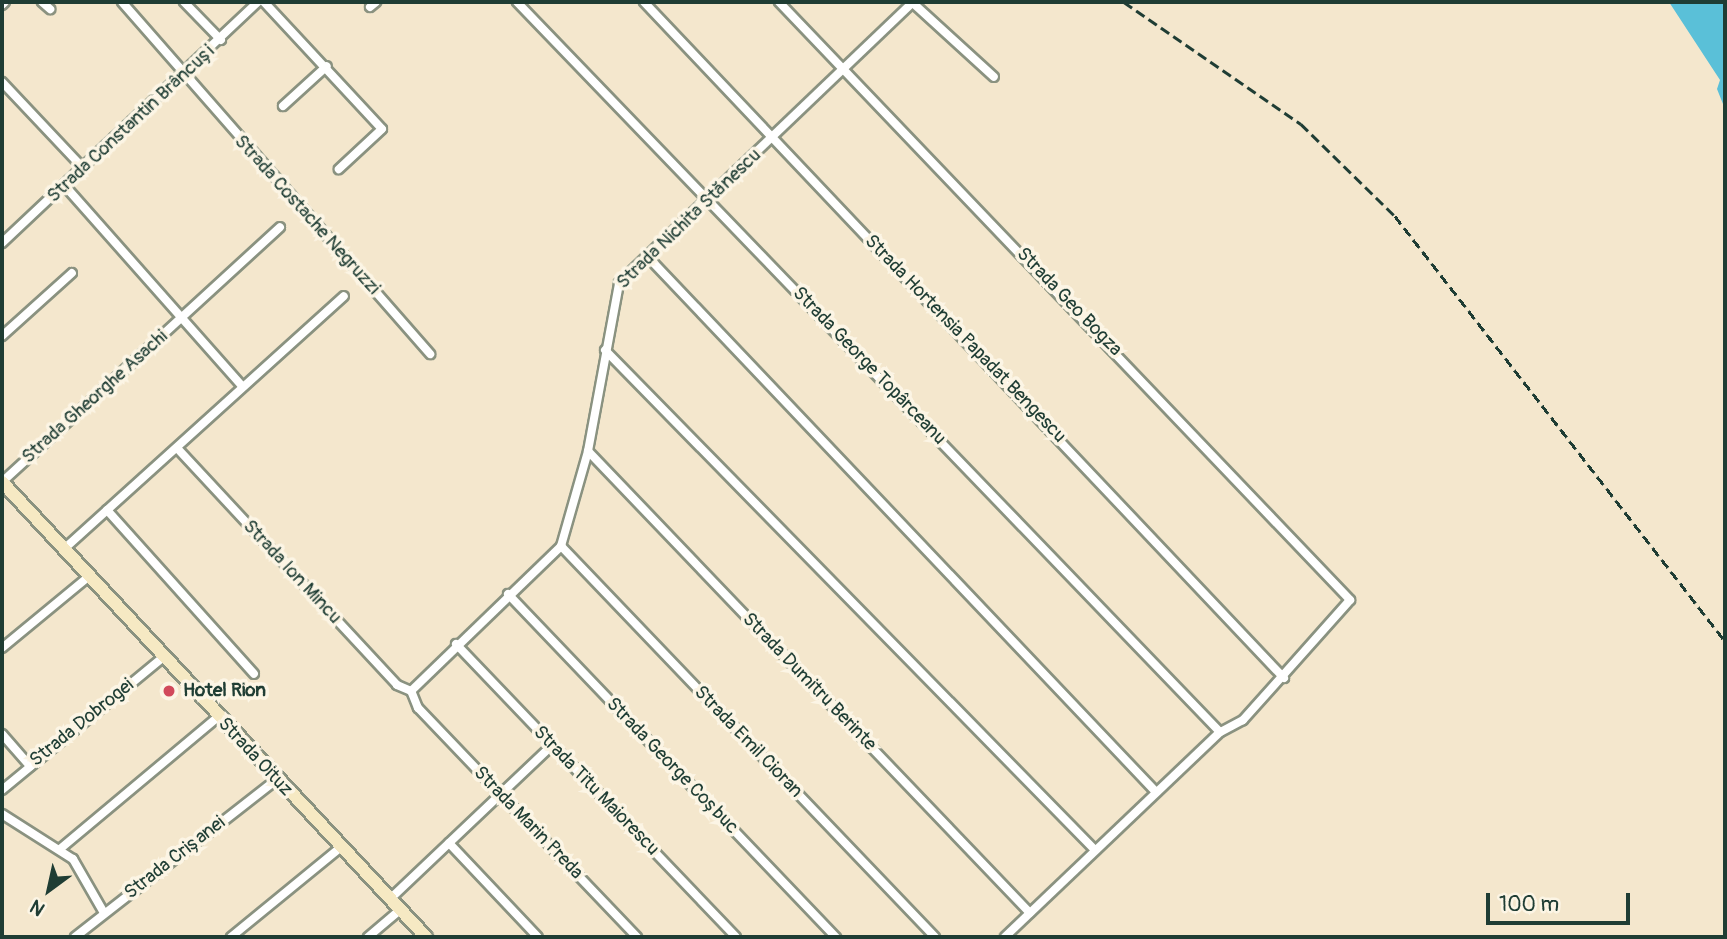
<!DOCTYPE html>
<html>
<head>
<meta charset="utf-8">
<style>
	body { margin:0 }
	#map { position:relative; width:1727px; height:939px; overflow:hidden; background:#f4e7cd; font-family:Pangolin,sans-serif }
	div>[style] { position:absolute }
	.water>* { inset:0; background:#5ac0d8 }
	.roads { filter:drop-shadow(2px 0 #8a9280) drop-shadow(-2px 0 #8a9280) drop-shadow(0 2px #8a9280) drop-shadow(0 -2px #8a9280) }
	.minor>* { height:8px; margin:-4px; padding:0 4px; transform-origin:4px; border-radius:4px; background:#fff }
	.secondary>* { height:12px; margin:-6px; padding:0 6px; transform-origin:6px; border-radius:6px; background:#f6e9c3 }
	.rail>* { height:2.5px; margin-top:-1.25px; transform-origin:0; background:repeating-linear-gradient(90deg,#1f3d34 0 10px,transparent 0 15px) }
	.dots>* { width:19px; height:19px; translate:-50% -50%; box-sizing:border-box; border:4px solid #fcf5e5; border-radius:50% }
	span { translate:-50% -50%; white-space:nowrap; text-align:center; line-height:1.15; -webkit-text-stroke:7px #fcf5e5; paint-order:stroke }
	.street-label { font-size:19px; color:#1f3d34 }
	.poi-label { font-size:19px; color:#1f3d34; font-weight:700 }
	.left { translate:0 -50%; text-align:left }
	.frame { position:absolute; inset:0; border:4px solid #1f3d34; pointer-events:none }
	.north { position:absolute; left:14px; top:855px; width:70px; height:70px; -webkit-text-stroke:5px #fcf5e5; paint-order:stroke; rotate:213deg; font-size:19px; font-weight:700; line-height:28px; text-align:center; color:#1f3d34 }
	.north::after { content:''; display:block; margin:auto; width:24px; height:32px; background:#1f3d34; clip-path:polygon(50% 0,100% 100%,50% 72%,0 100%) }
	.scale { position:absolute; left:1486px; top:893px; width:144px; height:32px; box-sizing:border-box; border:4px solid #1f3d34; border-top:0; padding-left:9px; font-size:21px; line-height:24px; white-space:nowrap; color:#1f3d34; -webkit-text-stroke:5px #fcf5e5; paint-order:stroke }
</style>
</head>
<body>
<div id="map">
	<div class="water">
		<div style="clip-path:polygon(1669px 2px,1725px 2px,1725px 109px,1717px 89px,1720px 80px)"></div>
	</div>
	<div class="roads">
		<div class="minor">
			<div style="left:42px;top:2px;width:11px;rotate:41deg"></div>
			<div style="left:122px;top:2px;width:468px;rotate:48.8deg"></div>
			<div style="left:184px;top:2px;width:53px;rotate:45.8deg"></div>
			<div style="left:264px;top:2px;width:173px;rotate:47.1deg"></div>
			<div style="left:382px;top:129px;width:59px;rotate:137.1deg"></div>
			<div style="left:517px;top:2px;width:1013px;rotate:46.08deg"></div>
			<div style="left:644px;top:2px;width:931px;rotate:46.57deg"></div>
			<div style="left:779px;top:2px;width:827px;rotate:46.32deg"></div>
			<div style="left:1350px;top:600px;width:161px;rotate:131.7deg"></div>
			<div style="left:1243px;top:720px;width:26px;rotate:152deg"></div>
			<div style="left:1220px;top:732px;width:297px;rotate:136.4deg"></div>
			<div style="left:914px;top:4px;width:108px;rotate:42.4deg"></div>
			<div style="left:2px;top:5px;width:4px;rotate:-45deg"></div>
			<div style="left:370px;top:7px;width:8px;rotate:-40deg"></div>
			<div style="left:2px;top:82px;width:118px;rotate:46.7deg"></div>
			<div style="left:283px;top:106px;width:59px;rotate:-42.3deg"></div>
			<div style="left:65px;top:186px;width:268px;rotate:48.5deg"></div>
			<div style="left:2px;top:243px;width:352px;rotate:-43.3deg"></div>
			<div style="left:647px;top:256px;width:739px;rotate:46.48deg"></div>
			<div style="left:2px;top:336px;width:94px;rotate:-42deg"></div>
			<div style="left:605px;top:350px;width:700px;rotate:45.58deg"></div>
			<div style="left:177px;top:448px;width:323px;rotate:47.1deg"></div>
			<div style="left:397px;top:685px;width:15px;rotate:23deg"></div>
			<div style="left:588px;top:451px;width:639px;rotate:46.27deg"></div>
			<div style="left:2px;top:482px;width:377px;rotate:-42.5deg"></div>
			<div style="left:107px;top:510px;width:220px;rotate:48.1deg"></div>
			<div style="left:561px;top:546px;width:541px;rotate:46.27deg"></div>
			<div style="left:64px;top:549px;width:377px;rotate:-42.1deg"></div>
			<div style="left:508px;top:594px;width:475px;rotate:46.3deg"></div>
			<div style="left:456px;top:644px;width:405px;rotate:46.3deg"></div>
			<div style="left:2px;top:648px;width:112px;rotate:-39.5deg"></div>
			<div style="left:2px;top:734px;width:43px;rotate:48.8deg"></div>
			<div style="left:2px;top:790px;width:207px;rotate:-39.5deg"></div>
			<div style="left:2px;top:814px;width:84px;rotate:32.4deg"></div>
			<div style="left:73px;top:859px;width:62px;rotate:60.1deg"></div>
			<div style="left:449px;top:843px;width:129px;rotate:46.6deg"></div>
			<div style="left:60px;top:849px;width:206px;rotate:-39.9deg"></div>
			<div style="left:390px;top:899px;width:224px;rotate:-43.5deg"></div>
			<div style="left:75px;top:937px;width:255px;rotate:-38deg"></div>
			<div style="left:231px;top:937px;width:142px;rotate:-39.3deg"></div>
			<div style="left:368px;top:937px;width:42px;rotate:-40.2deg"></div>
			<div style="left:637px;top:937px;width:317px;rotate:-133.7deg"></div>
			<div style="left:418px;top:708px;width:18px;rotate:-112deg"></div>
			<div style="left:411px;top:691px;width:209px;rotate:-44deg"></div>
			<div style="left:561px;top:546px;width:99px;rotate:-74.1deg"></div>
			<div style="left:588px;top:451px;width:171px;rotate:-79.5deg"></div>
			<div style="left:619px;top:283px;width:407px;rotate:-43.7deg"></div>
		</div>
		<div class="secondary">
			<div style="left:2px;top:482px;width:622px;rotate:47.02deg"></div>
		</div>
	</div>
	<div class="rail">
		<div style="left:1124px;top:2px;width:215px;rotate:34.6deg"></div>
		<div style="left:1301px;top:124px;width:132px;rotate:44.4deg"></div>
		<div style="left:1395px;top:216px;width:538px;rotate:52.17deg"></div>
	</div>
	<div class="dots">
		<div style="left:169px;top:691px;background:#d1495b"></div>
	</div>
	<div class="street-label">
		<span style="left:131px;top:124px;rotate:-43deg">Strada Constantin Brâncuși</span>
		<span style="left:307px;top:215px;rotate:48deg">Strada Costache Negruzzi</span>
		<span style="left:689px;top:219px;rotate:-44deg">Strada Nichita Stănescu</span>
		<span style="left:1069px;top:302px;rotate:46deg">Strada Geo Bogza</span>
		<span style="left:965px;top:339px;rotate:46deg">Strada Hortensia Papadat Bengescu</span>
		<span style="left:869px;top:366px;rotate:46deg">Strada George Topârceanu</span>
		<span style="left:95px;top:397px;rotate:-42deg">Strada Gheorghe Asachi</span>
		<span style="left:292px;top:572px;rotate:47deg">Strada Ion Mincu</span>
		<span style="left:809px;top:682px;rotate:46deg">Strada Dumitru Berinte</span>
		<span style="left:82px;top:723px;rotate:-39deg">Strada Dobrogei</span>
		<span style="left:748px;top:742px;rotate:46deg">Strada Emil Cioran</span>
		<span style="left:255px;top:757px;rotate:47deg">Strada Oituz</span>
		<span style="left:672px;top:766px;rotate:46deg">Strada George Coșbuc</span>
		<span style="left:596px;top:791px;rotate:46deg">Strada Titu Maiorescu</span>
		<span style="left:528px;top:823px;rotate:46deg">Strada Marin Preda</span>
		<span style="left:175px;top:858px;rotate:-38deg">Strada Crișanei</span>
	</div>
	<div class="poi-label">
		<span class="left" style="left:183px;top:691px">Hotel Rion</span>
	</div>
	<div class="frame"></div>
	<div class="north">N</div>
	<div class="scale">100 m</div>
</div>
</body>
</html>
